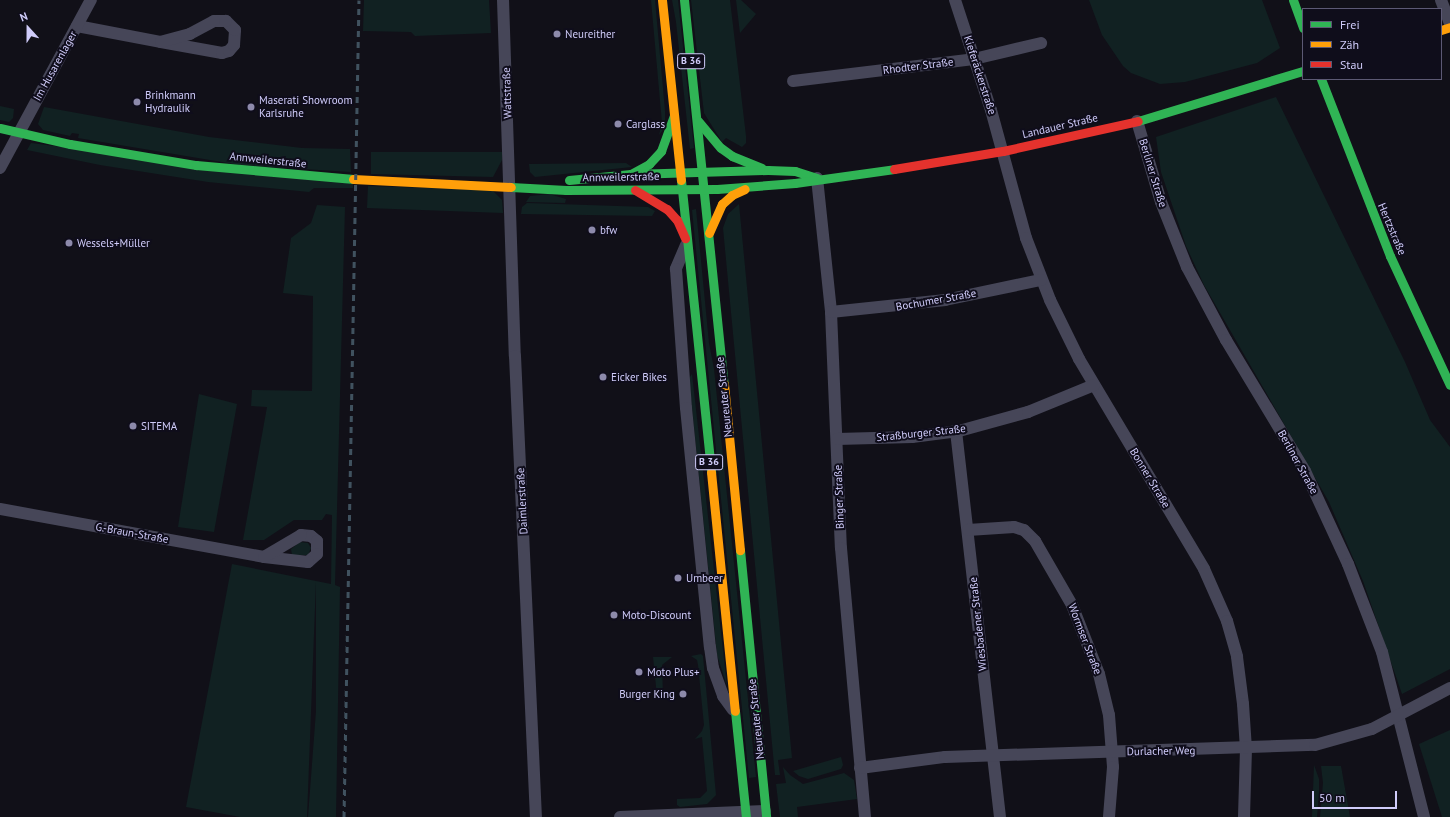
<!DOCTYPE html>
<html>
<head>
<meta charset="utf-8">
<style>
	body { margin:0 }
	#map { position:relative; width:1450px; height:817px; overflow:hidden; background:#111018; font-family:"PT Sans",sans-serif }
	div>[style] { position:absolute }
	.green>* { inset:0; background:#112122 }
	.street>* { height:12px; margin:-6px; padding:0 6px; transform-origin:6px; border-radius:6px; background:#464658 }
	.fast>* { height:9px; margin:-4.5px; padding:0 4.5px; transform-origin:4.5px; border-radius:4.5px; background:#30b455 }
	.slow>* { height:9px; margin:-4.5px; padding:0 4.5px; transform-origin:4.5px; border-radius:4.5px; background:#ff9f0a }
	.jam>* { height:9px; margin:-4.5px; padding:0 4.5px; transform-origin:4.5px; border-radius:4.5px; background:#e5322d }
	.rail>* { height:3px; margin-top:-1.5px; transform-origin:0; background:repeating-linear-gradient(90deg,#40525f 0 6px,transparent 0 11px) }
	.dots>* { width:11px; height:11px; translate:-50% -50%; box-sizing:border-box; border:2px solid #0f0d1b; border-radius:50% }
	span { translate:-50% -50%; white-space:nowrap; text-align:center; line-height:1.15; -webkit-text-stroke:4px #0f0d1b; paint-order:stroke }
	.shield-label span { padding:1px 3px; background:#0f0d1b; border:1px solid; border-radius:3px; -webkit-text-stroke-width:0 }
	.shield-label { font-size:10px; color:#d0ccfa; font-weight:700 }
	.poi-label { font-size:11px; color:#d0ccfa }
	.left { translate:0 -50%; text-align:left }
	.right { translate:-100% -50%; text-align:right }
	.street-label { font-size:11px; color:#d0ccfa }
	.legend { position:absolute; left:1302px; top:8px; width:140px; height:72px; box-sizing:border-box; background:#0f0d1b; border:1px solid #5c5974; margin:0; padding:5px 7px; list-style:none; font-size:12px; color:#d0ccfa }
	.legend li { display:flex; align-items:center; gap:8px; height:20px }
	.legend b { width:20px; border:1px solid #5c5974 }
	.north { position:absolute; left:8px; top:8px; width:40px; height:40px; -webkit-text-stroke:3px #0f0d1b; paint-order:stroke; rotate:339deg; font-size:11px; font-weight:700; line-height:16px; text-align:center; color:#d0ccfa }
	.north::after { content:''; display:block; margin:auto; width:14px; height:18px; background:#d0ccfa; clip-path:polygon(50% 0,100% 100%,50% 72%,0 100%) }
	.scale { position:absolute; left:1312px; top:791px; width:85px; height:18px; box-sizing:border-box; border:2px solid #d0ccfa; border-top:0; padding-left:5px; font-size:12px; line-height:14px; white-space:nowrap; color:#d0ccfa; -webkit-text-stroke:3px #0f0d1b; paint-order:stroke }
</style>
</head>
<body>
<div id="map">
	<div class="green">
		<div style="clip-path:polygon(364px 0,489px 0,491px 33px,415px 36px,411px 32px,363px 31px)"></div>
		<div style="clip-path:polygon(651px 0,655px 0,665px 111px,665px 127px,659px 135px,662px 123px)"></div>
		<div style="clip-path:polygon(672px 0,678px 0,694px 148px,690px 149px,676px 22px)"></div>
		<div style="clip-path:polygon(691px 0,730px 0,746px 136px,746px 143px,742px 147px,726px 138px,722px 142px,704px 113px)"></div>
		<div style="clip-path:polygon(736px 0,741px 0,756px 14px,740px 33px)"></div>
		<div style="clip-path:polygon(1089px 0,1262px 0,1280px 48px,1257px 63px,1185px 82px,1160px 84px,1131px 73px,1123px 66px,1102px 35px)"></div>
		<div style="clip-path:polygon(1276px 97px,1405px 362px,1430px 420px,1450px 447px,1450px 669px,1402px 694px,1363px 581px,1329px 502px,1204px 285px,1186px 246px,1161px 172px,1156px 137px)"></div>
		<div style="clip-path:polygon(0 106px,14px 109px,13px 118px,9px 122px,0 120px)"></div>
		<div style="clip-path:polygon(44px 107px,209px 137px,302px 148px,350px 149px,351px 172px,240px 165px,78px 138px,79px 134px,72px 133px,70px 136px,43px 130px,38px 124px)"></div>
		<div style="clip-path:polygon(31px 143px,353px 184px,353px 188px,314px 188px,309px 192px,208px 182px,100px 165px,27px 150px)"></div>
		<div style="clip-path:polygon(371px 152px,502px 152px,502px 160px,493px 177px,371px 174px)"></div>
		<div style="clip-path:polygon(626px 163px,632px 167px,535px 177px,530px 172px,529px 164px)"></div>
		<div style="clip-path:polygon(368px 186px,492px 190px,502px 200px,503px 213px,367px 208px)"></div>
		<div style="clip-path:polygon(549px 194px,566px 199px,565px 203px,526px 202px,530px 196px)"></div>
		<div style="clip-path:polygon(527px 203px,648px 207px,655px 211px,652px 216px,521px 214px,522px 207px)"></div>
		<div style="clip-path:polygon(739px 204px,792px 758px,778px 760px,780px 775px,775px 775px,723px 228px,728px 214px)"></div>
		<div style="clip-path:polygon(317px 205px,345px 207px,335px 585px,340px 587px,336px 817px,308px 817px,316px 711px,316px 581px,331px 584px,332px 515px,326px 514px,322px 520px,294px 520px,264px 540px,243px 540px,267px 407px,251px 406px,252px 390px,312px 391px,313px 296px,283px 293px,291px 238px,311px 223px)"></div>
		<div style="clip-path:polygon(696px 209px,709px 343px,714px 369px,756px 777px,749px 778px,692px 210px)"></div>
		<div style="clip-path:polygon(692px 374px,727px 686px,717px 655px,689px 378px)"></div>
		<div style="clip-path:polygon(199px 394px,237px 404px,214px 532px,178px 527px)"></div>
		<div style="clip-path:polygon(300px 542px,308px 543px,311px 548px,308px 555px,292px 555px,291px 549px)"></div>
		<div style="clip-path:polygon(232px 564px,316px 581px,307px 817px,240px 817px,186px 807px)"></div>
		<div style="clip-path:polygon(701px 654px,703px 656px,716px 795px,707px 804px,680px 807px,677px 805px,677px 799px,700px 798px,707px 791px,702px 737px,695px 739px,702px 731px,704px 725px,698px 665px,697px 660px,691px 656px)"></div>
		<div style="clip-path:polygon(653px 657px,672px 657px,662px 665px,663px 696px,657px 696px)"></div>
		<div style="clip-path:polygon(1450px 730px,1450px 817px,1442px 817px,1419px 744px)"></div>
		<div style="clip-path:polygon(841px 757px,843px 765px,841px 769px,808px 779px,799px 776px,793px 771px)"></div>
		<div style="clip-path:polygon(1314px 765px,1319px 779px,1319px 793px,1317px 817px,1312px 817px)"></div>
		<div style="clip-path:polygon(1321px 766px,1341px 766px,1350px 817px,1320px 817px,1323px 783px)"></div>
		<div style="clip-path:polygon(783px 767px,790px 775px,803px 784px,844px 773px,854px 780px,857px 799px,797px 807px,798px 817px,780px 817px,776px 784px,786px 783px)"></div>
	</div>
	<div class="street">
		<div style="left:503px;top:0;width:356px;rotate:88.1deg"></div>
		<div style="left:515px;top:356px;width:461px;rotate:87.4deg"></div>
		<div style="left:955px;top:0;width:116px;rotate:71.9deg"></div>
		<div style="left:991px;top:110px;width:133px;rotate:74.7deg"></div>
		<div style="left:1026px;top:238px;width:66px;rotate:68.8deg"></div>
		<div style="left:1050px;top:300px;width:66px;rotate:63.8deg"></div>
		<div style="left:1079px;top:359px;width:244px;rotate:59.2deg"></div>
		<div style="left:1204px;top:569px;width:57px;rotate:66.1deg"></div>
		<div style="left:1227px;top:621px;width:37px;rotate:74deg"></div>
		<div style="left:1237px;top:657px;width:47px;rotate:82.7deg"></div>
		<div style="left:1243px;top:704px;width:45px;rotate:86.2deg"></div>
		<div style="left:1246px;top:749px;width:68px;rotate:91.7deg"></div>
		<div style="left:1441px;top:0;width:26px;rotate:69deg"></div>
		<div style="left:77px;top:26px;width:86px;rotate:10.8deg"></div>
		<div style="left:161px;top:42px;width:62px;rotate:10.2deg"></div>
		<div style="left:222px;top:53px;width:7px;rotate:-16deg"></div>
		<div style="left:229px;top:51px;width:8px;rotate:-50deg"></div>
		<div style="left:234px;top:45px;width:15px;rotate:-86deg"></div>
		<div style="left:235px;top:30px;width:13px;rotate:-135deg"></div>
		<div style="left:226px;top:21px;width:12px;rotate:180deg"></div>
		<div style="left:214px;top:21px;width:27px;rotate:152deg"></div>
		<div style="left:190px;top:34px;width:30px;rotate:165deg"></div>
		<div style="left:793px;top:81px;width:182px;rotate:-6.9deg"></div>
		<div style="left:974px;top:59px;width:69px;rotate:-13.4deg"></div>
		<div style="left:1137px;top:121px;width:84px;rotate:73.5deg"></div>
		<div style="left:1161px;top:202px;width:70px;rotate:68.2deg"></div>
		<div style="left:1187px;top:267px;width:83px;rotate:61.9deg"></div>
		<div style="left:1226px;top:340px;width:153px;rotate:58.9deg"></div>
		<div style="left:1305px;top:471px;width:102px;rotate:65.2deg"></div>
		<div style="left:1348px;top:564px;width:94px;rotate:68.9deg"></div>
		<div style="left:1382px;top:652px;width:170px;rotate:75.7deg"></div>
		<div style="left:0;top:168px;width:191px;rotate:-61.6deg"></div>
		<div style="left:817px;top:178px;width:135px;rotate:84deg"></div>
		<div style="left:831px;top:312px;width:236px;rotate:87.6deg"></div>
		<div style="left:841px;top:548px;width:270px;rotate:84.9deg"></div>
		<div style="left:686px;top:245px;width:26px;rotate:113deg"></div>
		<div style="left:676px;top:269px;width:139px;rotate:85.9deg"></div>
		<div style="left:686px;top:408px;width:240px;rotate:84.3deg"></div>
		<div style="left:710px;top:647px;width:21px;rotate:82deg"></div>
		<div style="left:713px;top:668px;width:30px;rotate:70deg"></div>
		<div style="left:723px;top:696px;width:17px;rotate:54deg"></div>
		<div style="left:831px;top:312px;width:115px;rotate:-6deg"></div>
		<div style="left:945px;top:300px;width:98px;rotate:-11.8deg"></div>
		<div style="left:956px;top:431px;width:388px;rotate:83.5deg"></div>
		<div style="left:837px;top:439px;width:75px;rotate:-1.5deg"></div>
		<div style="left:912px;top:437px;width:47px;rotate:-7.3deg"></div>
		<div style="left:959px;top:431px;width:72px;rotate:-15.4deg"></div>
		<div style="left:1028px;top:412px;width:71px;rotate:-22.2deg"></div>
		<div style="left:0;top:509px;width:268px;rotate:10.3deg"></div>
		<div style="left:968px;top:530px;width:46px;rotate:-3.7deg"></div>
		<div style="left:1014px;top:527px;width:10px;rotate:17deg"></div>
		<div style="left:1024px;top:530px;width:16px;rotate:45deg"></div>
		<div style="left:1035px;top:541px;width:74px;rotate:60deg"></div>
		<div style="left:1072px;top:605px;width:74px;rotate:68.6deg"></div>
		<div style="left:1099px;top:674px;width:42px;rotate:76.3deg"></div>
		<div style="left:1109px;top:715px;width:52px;rotate:85.6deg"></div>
		<div style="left:1113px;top:767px;width:50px;rotate:94.6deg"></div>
		<div style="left:301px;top:535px;width:10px;rotate:6deg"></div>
		<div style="left:311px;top:536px;width:8px;rotate:40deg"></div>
		<div style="left:317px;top:541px;width:13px;rotate:90deg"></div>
		<div style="left:317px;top:554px;width:12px;rotate:138deg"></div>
		<div style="left:308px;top:562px;width:44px;rotate:-173.5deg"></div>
		<div style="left:264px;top:557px;width:43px;rotate:-30.7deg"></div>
		<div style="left:860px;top:768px;width:86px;rotate:-7.4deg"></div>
		<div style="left:945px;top:757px;width:370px;rotate:-1.9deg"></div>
		<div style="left:1315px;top:745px;width:59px;rotate:-15.7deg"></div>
		<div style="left:1372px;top:729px;width:88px;rotate:-27.7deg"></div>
		<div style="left:620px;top:817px;width:145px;rotate:-2.4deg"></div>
	</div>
	<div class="fast">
		<div style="left:684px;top:0;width:386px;rotate:84.1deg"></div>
		<div style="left:1293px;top:0;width:30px;rotate:70deg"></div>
		<div style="left:1321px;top:79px;width:190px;rotate:68.7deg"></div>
		<div style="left:1390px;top:256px;width:142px;rotate:65.1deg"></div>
		<div style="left:698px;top:121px;width:35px;rotate:50deg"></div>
		<div style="left:721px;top:148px;width:14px;rotate:36deg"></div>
		<div style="left:732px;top:156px;width:32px;rotate:22deg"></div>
		<div style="left:1138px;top:121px;width:172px;rotate:-16.9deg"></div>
		<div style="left:0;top:128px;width:72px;rotate:12.9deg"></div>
		<div style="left:70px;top:144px;width:128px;rotate:9.5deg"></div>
		<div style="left:196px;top:165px;width:158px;rotate:5.1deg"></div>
		<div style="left:631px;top:174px;width:21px;rotate:-29deg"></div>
		<div style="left:649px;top:164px;width:18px;rotate:-47deg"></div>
		<div style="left:661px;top:151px;width:37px;rotate:-70deg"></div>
		<div style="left:569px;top:180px;width:62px;rotate:-5.5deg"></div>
		<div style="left:631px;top:174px;width:137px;rotate:-1.7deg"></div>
		<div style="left:768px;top:170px;width:27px;rotate:2deg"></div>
		<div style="left:795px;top:171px;width:23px;rotate:18deg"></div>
		<div style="left:681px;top:180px;width:294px;rotate:84.1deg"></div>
		<div style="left:511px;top:187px;width:55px;rotate:3.1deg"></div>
		<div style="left:566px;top:190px;width:151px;rotate:-0.4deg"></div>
		<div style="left:717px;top:189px;width:78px;rotate:-4.4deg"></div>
		<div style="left:795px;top:183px;width:100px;rotate:-8deg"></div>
		<div style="left:740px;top:550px;width:268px;rotate:84.4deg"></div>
		<div style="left:735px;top:711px;width:107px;rotate:84.1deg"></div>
	</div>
	<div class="slow">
		<div style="left:662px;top:0;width:181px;rotate:84deg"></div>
		<div style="left:1441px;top:30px;width:9px;rotate:-18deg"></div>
		<div style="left:353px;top:179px;width:158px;rotate:2.9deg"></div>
		<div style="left:709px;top:233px;width:32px;rotate:-66deg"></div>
		<div style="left:722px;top:204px;width:13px;rotate:-42deg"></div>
		<div style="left:732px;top:195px;width:14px;rotate:-25deg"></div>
		<div style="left:724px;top:384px;width:167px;rotate:84.5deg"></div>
		<div style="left:711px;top:472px;width:240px;rotate:84.3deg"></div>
	</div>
	<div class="jam">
		<div style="left:894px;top:169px;width:110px;rotate:-9.4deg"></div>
		<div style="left:1003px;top:151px;width:138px;rotate:-12.5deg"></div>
		<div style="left:635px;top:190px;width:37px;rotate:31deg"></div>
		<div style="left:667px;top:209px;width:15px;rotate:48deg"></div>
		<div style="left:677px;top:220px;width:20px;rotate:66deg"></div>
	</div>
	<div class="rail">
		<div style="left:344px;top:817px;width:817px;rotate:-88.95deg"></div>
	</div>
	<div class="dots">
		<div style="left:557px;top:34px;background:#8d8aab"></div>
		<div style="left:137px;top:102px;background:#8d8aab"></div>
		<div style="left:251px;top:107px;background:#8d8aab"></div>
		<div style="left:618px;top:124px;background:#8d8aab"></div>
		<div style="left:592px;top:230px;background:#8d8aab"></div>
		<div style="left:69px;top:243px;background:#8d8aab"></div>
		<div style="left:603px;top:377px;background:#8d8aab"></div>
		<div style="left:133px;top:426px;background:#8d8aab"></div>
		<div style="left:678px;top:578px;background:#8d8aab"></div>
		<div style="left:614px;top:615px;background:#8d8aab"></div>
		<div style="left:639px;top:672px;background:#8d8aab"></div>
		<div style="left:683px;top:694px;background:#8d8aab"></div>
	</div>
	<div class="shield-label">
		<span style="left:691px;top:61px">B 36</span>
		<span style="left:709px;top:462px">B 36</span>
	</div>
	<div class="poi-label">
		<span class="left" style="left:565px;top:34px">Neureither</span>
		<span class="left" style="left:145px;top:102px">Brinkmann<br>Hydraulik</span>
		<span class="left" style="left:259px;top:107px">Maserati Showroom<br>Karlsruhe</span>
		<span class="left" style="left:626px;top:124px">Carglass</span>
		<span class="left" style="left:600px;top:230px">bfw</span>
		<span class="left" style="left:77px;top:243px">Wessels+Müller</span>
		<span class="left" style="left:611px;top:377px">Eicker Bikes</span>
		<span class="left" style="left:141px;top:426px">SITEMA</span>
		<span class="left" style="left:686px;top:578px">Umbeer</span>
		<span class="left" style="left:622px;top:615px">Moto-Discount</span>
		<span class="left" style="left:647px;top:672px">Moto Plus+</span>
		<span class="right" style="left:675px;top:694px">Burger King</span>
	</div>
	<div class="street-label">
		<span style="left:55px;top:66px;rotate:-61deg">Im Husarenlager</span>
		<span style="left:918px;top:66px;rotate:-7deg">Rhodter Straße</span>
		<span style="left:980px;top:75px;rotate:72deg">Kieferäckerstraße</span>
		<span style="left:507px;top:93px;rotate:-92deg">Wattstraße</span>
		<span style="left:1060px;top:126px;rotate:-13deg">Landauer Straße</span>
		<span style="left:268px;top:160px;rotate:6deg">Annweilerstraße</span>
		<span style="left:1153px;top:173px;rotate:73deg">Berliner Straße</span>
		<span style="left:621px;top:177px;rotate:-1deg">Annweilerstraße</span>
		<span style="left:1392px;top:229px;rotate:67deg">Hertzstraße</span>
		<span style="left:936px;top:300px;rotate:-10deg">Bochumer Straße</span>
		<span style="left:724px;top:397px;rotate:-96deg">Neureuter Straße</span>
		<span style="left:921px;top:433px;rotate:-6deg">Straßburger Straße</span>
		<span style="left:1298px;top:462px;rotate:61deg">Berliner Straße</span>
		<span style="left:1150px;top:478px;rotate:59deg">Bonner Straße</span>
		<span style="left:839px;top:497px;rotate:-92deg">Binger Straße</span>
		<span style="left:522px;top:501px;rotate:-93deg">Daimlerstraße</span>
		<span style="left:132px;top:533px;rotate:10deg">G.-Braun-Straße</span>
		<span style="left:978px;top:624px;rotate:-96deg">Wiesbadener Straße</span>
		<span style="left:1085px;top:639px;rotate:69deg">Wormser Straße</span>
		<span style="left:756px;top:719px;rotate:-96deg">Neureuter Straße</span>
		<span style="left:1161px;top:751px;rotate:-1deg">Durlacher Weg</span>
	</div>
	<ul class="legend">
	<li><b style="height:5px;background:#30b455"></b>Frei</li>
	<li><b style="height:5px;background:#ff9f0a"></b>Zäh</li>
	<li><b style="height:5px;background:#e5322d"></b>Stau</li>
	</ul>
	<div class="north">N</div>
	<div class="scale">50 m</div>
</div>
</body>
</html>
